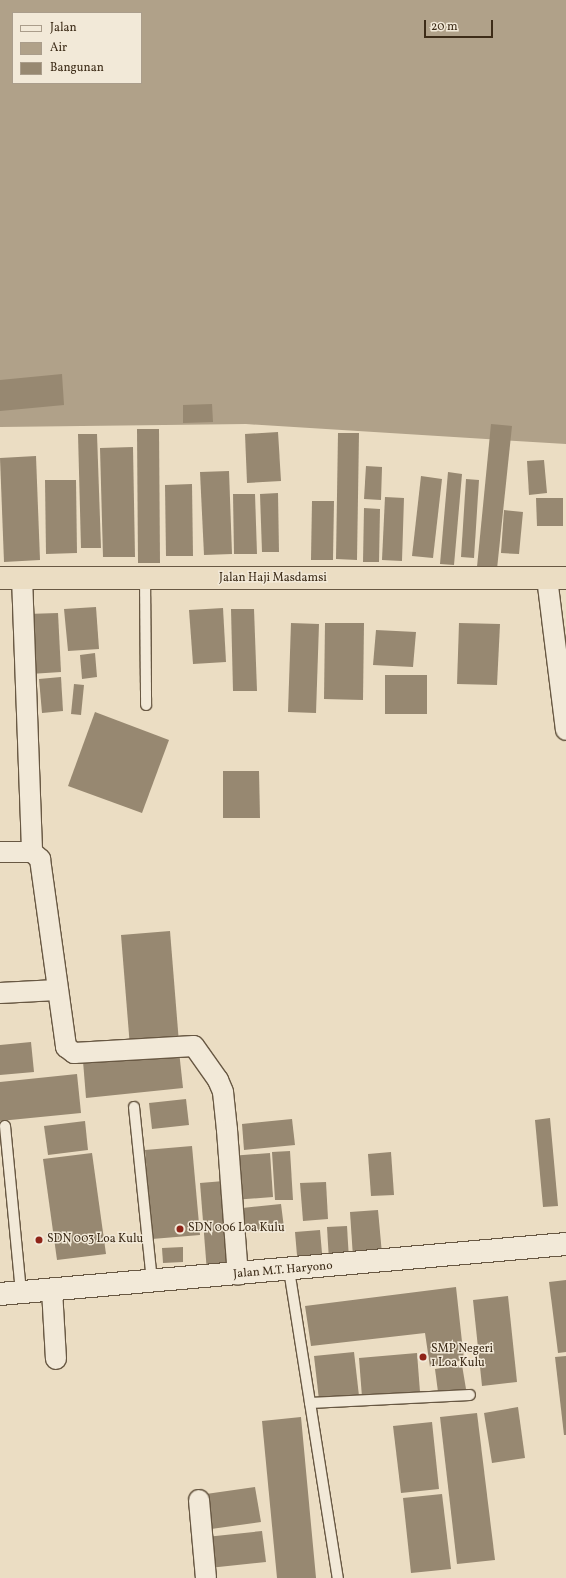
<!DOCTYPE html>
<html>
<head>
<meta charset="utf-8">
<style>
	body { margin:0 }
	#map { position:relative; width:566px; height:1578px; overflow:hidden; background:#ebddc3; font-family:Vollkorn,serif }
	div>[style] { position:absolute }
	.water>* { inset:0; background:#b0a189 }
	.building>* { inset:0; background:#978871 }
	.roads { filter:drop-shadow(1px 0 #685843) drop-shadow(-1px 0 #685843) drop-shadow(0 1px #685843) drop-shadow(0 -1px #685843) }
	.service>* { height:10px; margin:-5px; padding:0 5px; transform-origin:5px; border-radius:5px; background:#f2e9d8 }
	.minor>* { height:20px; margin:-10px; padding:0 10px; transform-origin:10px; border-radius:10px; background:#f2e9d8 }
	.tertiary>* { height:22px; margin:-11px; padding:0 11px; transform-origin:11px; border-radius:11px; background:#f2e9d8 }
	.trunk>* { height:22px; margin:-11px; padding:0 11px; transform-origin:11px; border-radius:11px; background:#ebddc3 }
	.dots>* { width:11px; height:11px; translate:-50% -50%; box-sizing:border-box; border:2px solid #f2e9d8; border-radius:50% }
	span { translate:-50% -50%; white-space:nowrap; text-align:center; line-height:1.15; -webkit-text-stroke:3px #f2e9d8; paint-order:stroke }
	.street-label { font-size:12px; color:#3d2c18 }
	.poi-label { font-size:12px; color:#3d2c18 }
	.left { translate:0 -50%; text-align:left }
	.legend { position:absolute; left:12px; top:12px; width:130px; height:72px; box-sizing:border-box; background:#f2e9d8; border:1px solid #aa9d8b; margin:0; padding:5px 7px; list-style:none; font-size:12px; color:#3d2c18 }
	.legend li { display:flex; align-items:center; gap:8px; height:20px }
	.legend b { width:20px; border:1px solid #aa9d8b }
	.scale { position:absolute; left:424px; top:20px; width:69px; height:18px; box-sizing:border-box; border:2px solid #3d2c18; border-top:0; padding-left:5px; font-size:12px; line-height:14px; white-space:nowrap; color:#3d2c18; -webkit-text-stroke:3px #f2e9d8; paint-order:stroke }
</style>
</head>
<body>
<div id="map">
	<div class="water">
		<div style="clip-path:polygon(evenodd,0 0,566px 0,566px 444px,246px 424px,0 427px,0 0,13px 13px,141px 13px,141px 83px,13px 83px,13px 13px)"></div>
	</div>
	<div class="building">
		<div style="clip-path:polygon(62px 374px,64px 405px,0 411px,0 380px)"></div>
		<div style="clip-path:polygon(212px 404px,213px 422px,183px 423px,183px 405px)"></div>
		<div style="clip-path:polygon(491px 424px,512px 426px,497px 569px,477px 567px)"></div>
		<div style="clip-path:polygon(137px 429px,159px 429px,160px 563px,138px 563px)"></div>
		<div style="clip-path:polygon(278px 432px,281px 481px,247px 483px,245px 434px)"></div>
		<div style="clip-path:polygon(338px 433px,359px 433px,357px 560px,336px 559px)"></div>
		<div style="clip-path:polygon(78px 434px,97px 434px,101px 548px,81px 548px)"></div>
		<div style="clip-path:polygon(133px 447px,135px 557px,103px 557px,100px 448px)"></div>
		<div style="clip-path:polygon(36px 456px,40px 560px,4px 562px,0 458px)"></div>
		<div style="clip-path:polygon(544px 460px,547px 493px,529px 495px,527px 461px)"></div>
		<div style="clip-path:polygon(366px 466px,382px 467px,381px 500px,364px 499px)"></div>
		<div style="clip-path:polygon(229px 471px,232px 554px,204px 555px,200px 472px)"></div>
		<div style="clip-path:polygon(448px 472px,462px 474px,454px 565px,440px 564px)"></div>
		<div style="clip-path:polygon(421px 476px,442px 479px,433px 558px,412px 556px)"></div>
		<div style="clip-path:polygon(466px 479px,479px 480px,474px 558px,461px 557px)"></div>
		<div style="clip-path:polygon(45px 480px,76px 480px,77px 553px,46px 554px)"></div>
		<div style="clip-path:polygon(192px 484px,193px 556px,166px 556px,165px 485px)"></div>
		<div style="clip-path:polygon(278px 493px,279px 552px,262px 552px,260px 494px)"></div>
		<div style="clip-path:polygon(233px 494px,255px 494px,257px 554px,234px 554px)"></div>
		<div style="clip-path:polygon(385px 497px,404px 498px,402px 561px,382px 560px)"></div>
		<div style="clip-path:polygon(536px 498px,563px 498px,563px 526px,537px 526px)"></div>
		<div style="clip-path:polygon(312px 501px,334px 501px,333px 560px,311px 560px)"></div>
		<div style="clip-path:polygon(364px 508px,380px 509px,379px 562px,363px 562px)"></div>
		<div style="clip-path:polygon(504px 510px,523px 512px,519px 554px,501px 553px)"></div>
		<div style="clip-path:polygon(96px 607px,99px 649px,68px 651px,64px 609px)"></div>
		<div style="clip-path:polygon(223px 608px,226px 662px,193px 664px,189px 610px)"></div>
		<div style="clip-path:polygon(231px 609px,254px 609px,257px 691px,233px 691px)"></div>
		<div style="clip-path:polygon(58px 613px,61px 672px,30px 674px,27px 614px)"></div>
		<div style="clip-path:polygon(291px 623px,319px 624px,316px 713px,288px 712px)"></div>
		<div style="clip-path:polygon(325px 623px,364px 623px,363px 700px,324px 699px)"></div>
		<div style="clip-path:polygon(459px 623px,500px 624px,497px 685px,457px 684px)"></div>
		<div style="clip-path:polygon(376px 630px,416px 632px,413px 667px,373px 665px)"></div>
		<div style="clip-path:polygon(95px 653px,97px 677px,82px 679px,80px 655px)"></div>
		<div style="clip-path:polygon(385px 675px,427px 675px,427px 714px,385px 714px)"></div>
		<div style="clip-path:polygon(61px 677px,63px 711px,42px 713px,39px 679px)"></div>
		<div style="clip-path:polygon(74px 684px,84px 685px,81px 715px,71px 714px)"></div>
		<div style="clip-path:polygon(95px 712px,169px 740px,142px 813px,68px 786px)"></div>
		<div style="clip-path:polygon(223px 771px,259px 771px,260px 818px,223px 818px)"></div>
		<div style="clip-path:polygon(170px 931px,179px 1043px,130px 1047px,121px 935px)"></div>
		<div style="clip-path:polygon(31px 1042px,34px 1072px,0 1075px,0 1045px)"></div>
		<div style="clip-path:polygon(179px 1051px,183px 1088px,86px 1098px,83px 1061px)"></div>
		<div style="clip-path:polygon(77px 1074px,81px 1113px,0 1121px,0 1082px)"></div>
		<div style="clip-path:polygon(186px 1099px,189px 1125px,152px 1129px,149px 1103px)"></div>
		<div style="clip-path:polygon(550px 1118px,558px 1206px,543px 1207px,535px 1120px)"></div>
		<div style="clip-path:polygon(292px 1119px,295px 1145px,244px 1150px,242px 1124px)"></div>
		<div style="clip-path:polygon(85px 1121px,88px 1150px,48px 1155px,44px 1126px)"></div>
		<div style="clip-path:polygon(192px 1146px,200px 1235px,152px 1239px,145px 1150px)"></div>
		<div style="clip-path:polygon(290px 1151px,293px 1200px,275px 1200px,272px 1152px)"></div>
		<div style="clip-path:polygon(391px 1152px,394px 1195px,371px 1196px,368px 1154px)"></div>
		<div style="clip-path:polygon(92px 1153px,106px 1254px,57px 1260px,43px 1159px)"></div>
		<div style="clip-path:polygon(270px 1153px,273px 1197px,233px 1200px,230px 1156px)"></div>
		<div style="clip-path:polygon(224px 1181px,231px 1270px,207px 1272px,200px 1183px)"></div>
		<div style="clip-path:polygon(326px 1182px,328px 1219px,303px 1221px,300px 1183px)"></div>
		<div style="clip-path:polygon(281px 1204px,284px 1228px,235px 1233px,233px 1209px)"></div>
		<div style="clip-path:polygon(378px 1210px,382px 1254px,353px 1257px,350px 1212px)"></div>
		<div style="clip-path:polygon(347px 1226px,349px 1260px,329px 1261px,327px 1227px)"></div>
		<div style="clip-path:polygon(320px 1230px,323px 1265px,298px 1267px,295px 1232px)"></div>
		<div style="clip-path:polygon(183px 1247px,183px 1262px,163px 1263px,162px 1248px)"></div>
		<div style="clip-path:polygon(566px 1280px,566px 1352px,558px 1353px,549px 1282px)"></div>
		<div style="clip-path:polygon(456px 1287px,464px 1360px,430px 1367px,425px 1333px,311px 1346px,305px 1306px)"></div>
		<div style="clip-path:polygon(508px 1296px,517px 1382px,482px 1386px,473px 1300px)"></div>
		<div style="clip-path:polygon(354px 1352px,359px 1396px,319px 1400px,314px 1356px)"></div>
		<div style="clip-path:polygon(417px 1353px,420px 1392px,362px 1397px,359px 1358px)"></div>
		<div style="clip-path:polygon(566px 1356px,566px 1435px,564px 1435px,555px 1357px)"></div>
		<div style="clip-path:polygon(462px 1365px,466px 1389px,438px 1392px,435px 1369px)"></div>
		<div style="clip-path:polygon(518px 1407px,525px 1458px,492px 1463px,484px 1413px)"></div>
		<div style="clip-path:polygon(477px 1413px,495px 1560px,457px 1564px,440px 1417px)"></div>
		<div style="clip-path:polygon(301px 1417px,316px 1578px,277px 1578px,262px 1421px)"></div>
		<div style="clip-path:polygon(432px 1422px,439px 1489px,401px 1493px,393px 1426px)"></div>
		<div style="clip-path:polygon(255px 1487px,261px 1522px,204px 1530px,199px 1495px)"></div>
		<div style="clip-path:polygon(442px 1494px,451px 1569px,411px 1573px,403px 1498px)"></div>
		<div style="clip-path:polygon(262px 1531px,266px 1562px,209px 1568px,206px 1537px)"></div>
	</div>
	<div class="roads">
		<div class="service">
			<div style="left:145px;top:578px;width:127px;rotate:89.5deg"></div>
			<div style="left:134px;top:1107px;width:176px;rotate:84.1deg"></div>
			<div style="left:5px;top:1126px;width:167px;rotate:84.5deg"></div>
			<div style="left:289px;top:1270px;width:312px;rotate:81deg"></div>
			<div style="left:310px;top:1403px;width:160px;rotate:-2.9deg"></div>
		</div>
		<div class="minor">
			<div style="left:22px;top:577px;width:275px;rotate:87.9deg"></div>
			<div style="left:547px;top:578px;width:153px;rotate:82.9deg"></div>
			<div style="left:0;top:852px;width:32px"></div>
			<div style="left:32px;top:852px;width:11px;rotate:41deg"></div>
			<div style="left:40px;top:859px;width:190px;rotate:82.1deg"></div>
			<div style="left:66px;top:1047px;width:10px;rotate:37deg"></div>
			<div style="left:74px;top:1053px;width:120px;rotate:-3.3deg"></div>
			<div style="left:194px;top:1046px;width:42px;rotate:54.8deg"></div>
			<div style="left:218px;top:1080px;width:13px;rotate:67deg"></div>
			<div style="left:223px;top:1092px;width:38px;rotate:84deg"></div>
			<div style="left:227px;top:1130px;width:145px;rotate:85.7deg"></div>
			<div style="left:0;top:993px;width:57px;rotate:-3deg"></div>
			<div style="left:52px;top:1290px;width:69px;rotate:86.7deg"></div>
			<div style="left:199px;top:1500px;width:78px;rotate:84.9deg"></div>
		</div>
		<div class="tertiary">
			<div style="left:0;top:1294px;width:568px;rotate:-5.05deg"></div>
		</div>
		<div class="trunk">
			<div style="left:0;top:578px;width:566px"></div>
		</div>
	</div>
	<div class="dots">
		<div style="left:180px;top:1229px;background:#8f2418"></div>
		<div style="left:39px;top:1240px;background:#8f2418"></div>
		<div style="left:423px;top:1357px;background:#8f2418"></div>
	</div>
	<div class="street-label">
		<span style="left:273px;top:579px">Jalan Haji Masdamsi</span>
		<span style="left:283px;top:1271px;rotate:-5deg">Jalan M.T. Haryono</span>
	</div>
	<div class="poi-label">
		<span class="left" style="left:188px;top:1229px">SDN 006 Loa Kulu</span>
		<span class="left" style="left:47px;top:1240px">SDN 003 Loa Kulu</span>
		<span class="left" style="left:431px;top:1357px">SMP Negeri<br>1 Loa Kulu</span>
	</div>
	<ul class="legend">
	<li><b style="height:5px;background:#f2e9d8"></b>Jalan</li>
	<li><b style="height:11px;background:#b0a189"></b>Air</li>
	<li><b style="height:11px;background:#978871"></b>Bangunan</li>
	</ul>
	<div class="scale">20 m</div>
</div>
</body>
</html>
